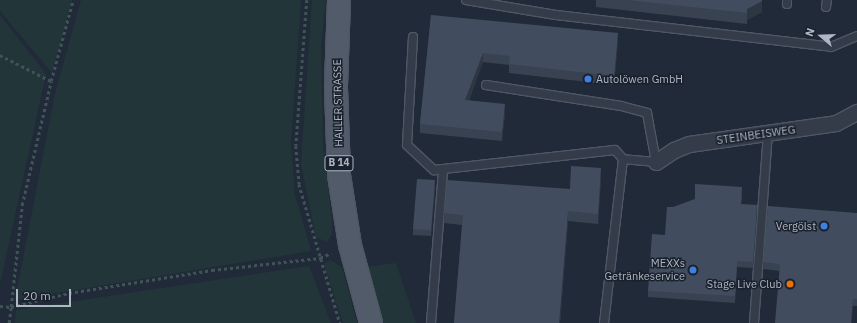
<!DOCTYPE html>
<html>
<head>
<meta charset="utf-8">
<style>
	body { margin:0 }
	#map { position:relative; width:857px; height:323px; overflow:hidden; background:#212a39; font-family:"IBM Plex Sans",sans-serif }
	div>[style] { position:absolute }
	.green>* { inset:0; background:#22363a }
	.path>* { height:2.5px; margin-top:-1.25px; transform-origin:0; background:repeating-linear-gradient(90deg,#405357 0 3px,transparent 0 6px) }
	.roads { filter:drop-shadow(1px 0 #4f5764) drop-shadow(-1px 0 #4f5764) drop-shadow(0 1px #4f5764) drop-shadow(0 -1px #4f5764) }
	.service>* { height:8px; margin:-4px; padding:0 4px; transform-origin:4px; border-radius:4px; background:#343c49 }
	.minor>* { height:15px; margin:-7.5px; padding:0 7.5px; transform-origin:7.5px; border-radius:7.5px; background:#343c49 }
	.primary>* { height:22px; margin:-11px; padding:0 11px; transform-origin:11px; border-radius:11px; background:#525b69 }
	.wall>* { inset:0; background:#384251 }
	.shaded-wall>* { inset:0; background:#2e3642 }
	.building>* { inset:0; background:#414d5e }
	.dots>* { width:11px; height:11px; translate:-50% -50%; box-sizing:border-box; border:2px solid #1a212d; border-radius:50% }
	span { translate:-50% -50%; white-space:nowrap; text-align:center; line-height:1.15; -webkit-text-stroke:3px #1a212d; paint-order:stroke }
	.shield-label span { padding:1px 3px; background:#1a212d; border:1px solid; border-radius:3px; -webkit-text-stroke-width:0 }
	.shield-label { font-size:10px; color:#afb7c5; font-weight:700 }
	.poi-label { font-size:11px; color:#afb7c5 }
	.left { translate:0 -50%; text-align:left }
	.right { translate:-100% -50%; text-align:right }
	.street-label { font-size:11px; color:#afb7c5 }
	.north { position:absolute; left:801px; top:16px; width:40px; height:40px; -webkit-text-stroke:3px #1a212d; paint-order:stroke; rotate:289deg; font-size:11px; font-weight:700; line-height:16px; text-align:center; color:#afb7c5 }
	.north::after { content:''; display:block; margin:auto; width:14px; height:18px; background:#afb7c5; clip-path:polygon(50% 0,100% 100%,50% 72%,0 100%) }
	.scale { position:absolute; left:16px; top:289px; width:55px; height:18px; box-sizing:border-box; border:2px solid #afb7c5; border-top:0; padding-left:5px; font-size:12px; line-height:14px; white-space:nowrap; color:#afb7c5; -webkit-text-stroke:3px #1a212d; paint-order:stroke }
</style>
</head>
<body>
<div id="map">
	<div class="green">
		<div style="clip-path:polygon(0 0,72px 0,52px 73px,0 11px)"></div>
		<div style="clip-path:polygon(81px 0,301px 0,291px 142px,295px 195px,311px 251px,15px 300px,55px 94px)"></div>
		<div style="clip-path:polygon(312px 0,326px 0,321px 46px,323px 145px,332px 222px,332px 234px,327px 242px,316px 237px,301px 164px)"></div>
		<div style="clip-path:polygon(0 15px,46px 74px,0 284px)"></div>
		<div style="clip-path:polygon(330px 260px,342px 267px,357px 323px,343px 323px,324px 264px)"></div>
		<div style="clip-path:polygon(396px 263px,416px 323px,383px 323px,367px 267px)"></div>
		<div style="clip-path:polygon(309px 266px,331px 323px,15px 323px,16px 310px)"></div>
	</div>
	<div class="path">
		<div style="left:307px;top:0;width:146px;rotate:94.3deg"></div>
		<div style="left:296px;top:146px;width:38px;rotate:85deg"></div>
		<div style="left:299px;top:184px;width:145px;rotate:73.6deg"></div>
		<div style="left:0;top:55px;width:57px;rotate:27deg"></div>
		<div style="left:0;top:306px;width:11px;rotate:5deg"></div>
		<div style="left:11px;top:307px;width:103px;rotate:-83.8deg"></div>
		<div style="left:22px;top:205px;width:127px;rotate:-76.8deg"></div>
		<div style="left:51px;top:81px;width:84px;rotate:-74.8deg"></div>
		<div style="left:9px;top:323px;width:16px;rotate:-83deg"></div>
		<div style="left:11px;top:307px;width:60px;rotate:-13.6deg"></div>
		<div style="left:69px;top:293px;width:145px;rotate:-9.1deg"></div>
		<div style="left:212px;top:270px;width:109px;rotate:-6.3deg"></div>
		<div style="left:320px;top:258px;width:12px;rotate:-24deg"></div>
	</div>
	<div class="roads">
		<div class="service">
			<div style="left:466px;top:0;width:91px;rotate:9.5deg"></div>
			<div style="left:556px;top:15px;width:277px;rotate:6.6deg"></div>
			<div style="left:831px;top:47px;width:28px;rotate:-23deg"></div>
			<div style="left:787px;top:4px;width:4px;rotate:-90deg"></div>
			<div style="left:826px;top:7px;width:7px;rotate:-82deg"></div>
			<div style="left:413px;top:37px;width:108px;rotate:93.2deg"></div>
			<div style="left:407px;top:145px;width:37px;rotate:43deg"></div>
			<div style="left:434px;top:170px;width:182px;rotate:-6.3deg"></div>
			<div style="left:615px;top:150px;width:12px;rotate:48deg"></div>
			<div style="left:486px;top:85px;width:137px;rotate:8.8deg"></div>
			<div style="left:621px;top:106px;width:27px;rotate:15deg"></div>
			<div style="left:647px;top:113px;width:50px;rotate:79.6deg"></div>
			<div style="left:656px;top:162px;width:33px;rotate:-175deg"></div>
			<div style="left:623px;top:159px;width:165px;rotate:96.6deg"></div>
			<div style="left:431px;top:323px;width:154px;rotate:-85.5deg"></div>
			<div style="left:754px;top:323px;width:190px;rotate:-85.8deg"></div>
		</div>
		<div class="minor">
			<div style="left:656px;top:162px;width:22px;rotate:-34deg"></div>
			<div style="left:674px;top:150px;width:16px;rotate:-22deg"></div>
			<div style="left:689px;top:144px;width:148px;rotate:-8.1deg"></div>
			<div style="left:836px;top:123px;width:24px;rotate:-28deg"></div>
		</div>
		<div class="primary">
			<div style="left:339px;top:0;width:88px;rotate:92deg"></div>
			<div style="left:336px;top:88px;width:87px;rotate:88deg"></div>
			<div style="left:339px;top:175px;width:71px;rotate:81.1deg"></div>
			<div style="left:350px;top:245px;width:81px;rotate:74.9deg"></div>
		</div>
	</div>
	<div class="wall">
		<div style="clip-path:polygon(596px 0,762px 0,762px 12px,747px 20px,747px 24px,596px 7px)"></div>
		<div style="clip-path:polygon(431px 15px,618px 42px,614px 85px,509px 73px,509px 65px,483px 62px,469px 100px,505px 113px,502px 141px,420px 133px,420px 124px)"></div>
		<div style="clip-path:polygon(601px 178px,598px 224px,568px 221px,560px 323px,454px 323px,462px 225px,444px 223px,444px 213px,570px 189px)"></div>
		<div style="clip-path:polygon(435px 187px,431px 236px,413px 235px,413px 229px)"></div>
		<div style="clip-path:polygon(742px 194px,741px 204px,757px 212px,753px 268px,737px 267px,735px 303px,648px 297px,648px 291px,665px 235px,673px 207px)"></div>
		<div style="clip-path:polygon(857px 213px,857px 306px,853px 306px,780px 271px,763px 269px,763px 262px)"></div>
	</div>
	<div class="shaded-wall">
		<div style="clip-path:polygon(762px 1px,762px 12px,747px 20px,747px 24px,747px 9px)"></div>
		<div style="clip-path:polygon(618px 33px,618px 42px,614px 85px,614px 76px)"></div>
		<div style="clip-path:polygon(483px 53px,483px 62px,465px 109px,465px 100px)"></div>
		<div style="clip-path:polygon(505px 104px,505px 113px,502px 141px,502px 132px)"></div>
		<div style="clip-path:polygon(601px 168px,601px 178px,598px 224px,598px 214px)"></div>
		<div style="clip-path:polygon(435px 180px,435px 187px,431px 236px,431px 230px)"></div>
		<div style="clip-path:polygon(757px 205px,757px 212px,753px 268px,753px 262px)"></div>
		<div style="clip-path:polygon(568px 211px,568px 221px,560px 323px,559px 323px)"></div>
		<div style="clip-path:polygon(853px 299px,853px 306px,852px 323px,851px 323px)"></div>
	</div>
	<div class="building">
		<div style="clip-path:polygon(628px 0,762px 0,762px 1px,747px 9px,747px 13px)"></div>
		<div style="clip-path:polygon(431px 15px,618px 33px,614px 76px,509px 64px,510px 56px,483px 53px,465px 100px,505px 104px,502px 132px,420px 124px)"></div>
		<div style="clip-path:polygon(571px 166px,601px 168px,598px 214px,568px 211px,559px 323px,454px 323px,463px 215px,444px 213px,447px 180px,570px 189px)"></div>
		<div style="clip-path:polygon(417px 179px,435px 180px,431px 230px,413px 229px)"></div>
		<div style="clip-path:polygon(695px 184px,742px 187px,741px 204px,757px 205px,753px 262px,737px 261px,735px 296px,648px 291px,652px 234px,665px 235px,667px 207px,673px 207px,695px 199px)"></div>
		<div style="clip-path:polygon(768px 206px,857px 213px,857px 299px,853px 299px,851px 323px,775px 323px,780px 264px,763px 262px)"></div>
	</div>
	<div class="dots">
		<div style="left:588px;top:79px;background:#3f7fe0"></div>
		<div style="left:824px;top:226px;background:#3f7fe0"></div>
		<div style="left:693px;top:270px;background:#3f7fe0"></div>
		<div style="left:790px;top:284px;background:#e8710a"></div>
	</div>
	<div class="shield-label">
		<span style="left:339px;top:163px">B 14</span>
	</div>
	<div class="poi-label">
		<span class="left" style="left:596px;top:79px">Autolöwen GmbH</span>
		<span class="right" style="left:816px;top:226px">Vergölst</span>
		<span class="right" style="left:685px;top:270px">MEXXs<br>Getränkeservice</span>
		<span class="right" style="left:782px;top:284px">Stage Live Club</span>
	</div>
	<div class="street-label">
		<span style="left:338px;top:103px;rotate:-91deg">HALLER STRASSE</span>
		<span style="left:756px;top:135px;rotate:-8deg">STEINBEISWEG</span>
	</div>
	<div class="north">N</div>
	<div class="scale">20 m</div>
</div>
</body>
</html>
